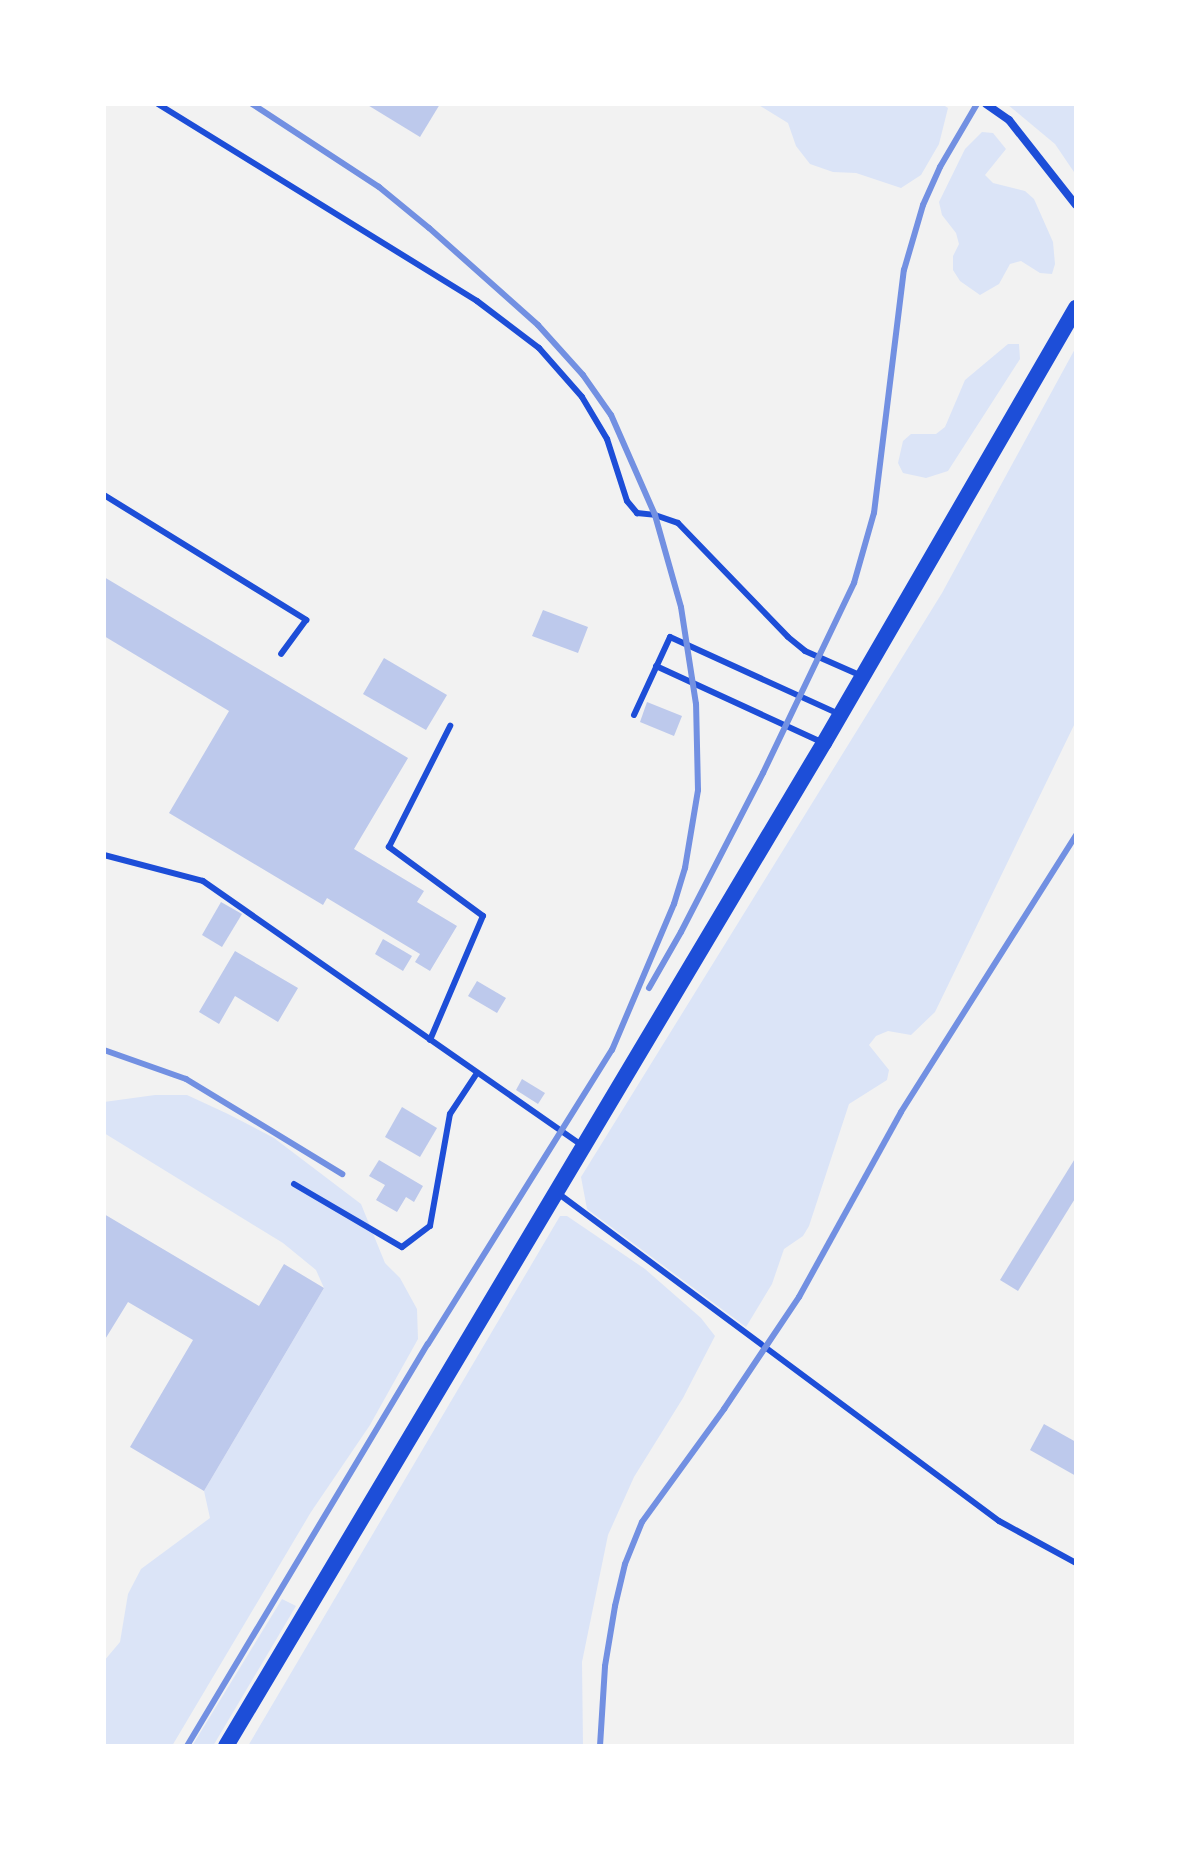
<!DOCTYPE html>
<html>
<head>
<meta charset="utf-8">
<style>
	body { margin:0 }
	#map { position:relative; width:1180px; height:1850px; overflow:hidden; background:#f2f2f2; font-family:"Alegreya Sans",sans-serif }
	div>[style] { position:absolute }
	.green>* { inset:0; background:#dbe4f7 }
	.building>* { inset:0; background:#bdc9ec }
	.service>* { height:6px; margin:-3px; padding:0 3px; transform-origin:3px; border-radius:3px; background:#1d4ed8 }
	.minor>* { height:8px; margin:-4px; padding:0 4px; transform-origin:4px; border-radius:4px; background:#1d4ed8 }
	.secondary>* { height:16px; margin:-8px; padding:0 8px; transform-origin:8px; border-radius:8px; background:#1d4ed8 }
	.rail>* { height:6px; margin:-3px; padding:0 3px; transform-origin:3px; border-radius:3px; background:#7290e2 }
	span { translate:-50% -50%; white-space:nowrap; text-align:center; line-height:1.15; -webkit-text-stroke:6px #fff; paint-order:stroke }
	.frame { position:absolute; inset:0; border:106px solid #fff; pointer-events:none }
</style>
</head>
<body>
<div id="map">
	<div class="green">
		<div style="clip-path:polygon(730px 104px,942px 104px,948px 108px,939px 144px,921px 175px,901px 188px,856px 173px,833px 172px,810px 164px,796px 146px,788px 123px,757px 104px)"></div>
		<div style="clip-path:polygon(1007px 104px,1076px 104px,1076px 175px,1055px 144px)"></div>
		<div style="clip-path:polygon(982px 132px,993px 133px,1006px 149px,985px 175px,993px 183px,1025px 191px,1034px 199px,1053px 242px,1055px 264px,1052px 274px,1040px 273px,1021px 261px,1010px 264px,999px 284px,980px 295px,960px 281px,953px 270px,953px 256px,959px 244px,956px 233px,942px 215px,939px 202px,965px 149px)"></div>
		<div style="clip-path:polygon(1008px 344px,1019px 344px,1020px 359px,948px 471px,926px 478px,903px 473px,898px 463px,903px 441px,911px 434px,936px 434px,945px 427px,965px 380px)"></div>
		<div style="clip-path:polygon(1076px 347px,1076px 721px,935px 1012px,911px 1035px,888px 1031px,876px 1036px,869px 1045px,889px 1070px,887px 1080px,849px 1104px,809px 1226px,803px 1236px,784px 1249px,772px 1284px,746px 1327px,587px 1209px,581px 1177px,942px 593px)"></div>
		<div style="clip-path:polygon(155px 1095px,187px 1095px,228px 1114px,274px 1138px,361px 1204px,385px 1263px,400px 1278px,417px 1309px,418px 1339px,370px 1425px,311px 1512px,172px 1746px,104px 1746px,104px 1661px,120px 1642px,128px 1594px,141px 1569px,210px 1518px,204px 1491px,324px 1288px,316px 1270px,283px 1243px,104px 1133px,104px 1102px)"></div>
		<div style="clip-path:polygon(560px 1216px,567px 1216px,645px 1269px,701px 1318px,715px 1336px,683px 1398px,634px 1477px,608px 1535px,582px 1662px,583px 1746px,248px 1746px)"></div>
		<div style="clip-path:polygon(282px 1599px,296px 1606px,235px 1709px,213px 1746px,192px 1746px)"></div>
	</div>
	<div class="building">
		<div style="clip-path:polygon(366px 104px,440px 104px,420px 137px)"></div>
		<div style="clip-path:polygon(104px 577px,408px 758px,354px 849px,424px 891px,417px 902px,457px 926px,430px 971px,415px 962px,420px 954px,327px 898px,323px 905px,169px 813px,229px 711px,104px 636px)"></div>
		<div style="clip-path:polygon(543px 610px,588px 627px,578px 653px,532px 636px)"></div>
		<div style="clip-path:polygon(384px 658px,447px 695px,426px 730px,363px 694px)"></div>
		<div style="clip-path:polygon(647px 702px,682px 716px,674px 736px,640px 722px)"></div>
		<div style="clip-path:polygon(221px 902px,242px 914px,222px 947px,202px 935px)"></div>
		<div style="clip-path:polygon(383px 939px,412px 956px,403px 971px,375px 954px)"></div>
		<div style="clip-path:polygon(235px 951px,298px 988px,278px 1022px,235px 996px,219px 1024px,199px 1012px)"></div>
		<div style="clip-path:polygon(477px 981px,506px 998px,497px 1013px,468px 996px)"></div>
		<div style="clip-path:polygon(522px 1079px,545px 1093px,538px 1104px,516px 1090px)"></div>
		<div style="clip-path:polygon(402px 1107px,437px 1128px,420px 1157px,385px 1137px)"></div>
		<div style="clip-path:polygon(1076px 1157px,1076px 1197px,1018px 1291px,1000px 1280px)"></div>
		<div style="clip-path:polygon(379px 1160px,423px 1186px,414px 1202px,406px 1197px,397px 1212px,376px 1200px,385px 1185px,369px 1176px)"></div>
		<div style="clip-path:polygon(104px 1214px,259px 1306px,284px 1264px,324px 1288px,204px 1491px,130px 1447px,193px 1340px,128px 1302px,104px 1341px)"></div>
		<div style="clip-path:polygon(1044px 1424px,1076px 1442px,1076px 1476px,1030px 1450px)"></div>
	</div>
	<div class="service">
		<div style="left:158px;top:104px;width:375px;rotate:31.7deg"></div>
		<div style="left:477px;top:301px;width:78px;rotate:37.2deg"></div>
		<div style="left:539px;top:348px;width:65px;rotate:48.7deg"></div>
		<div style="left:582px;top:397px;width:49px;rotate:59.2deg"></div>
		<div style="left:607px;top:439px;width:65px;rotate:72.1deg"></div>
		<div style="left:627px;top:501px;width:16px;rotate:50deg"></div>
		<div style="left:637px;top:513px;width:18px;rotate:6deg"></div>
		<div style="left:655px;top:515px;width:24px;rotate:19deg"></div>
		<div style="left:678px;top:523px;width:158px;rotate:46deg"></div>
		<div style="left:788px;top:637px;width:22px;rotate:39deg"></div>
		<div style="left:805px;top:651px;width:62px;rotate:23.7deg"></div>
		<div style="left:104px;top:495px;width:238px;rotate:31.7deg"></div>
		<div style="left:306px;top:620px;width:42px;rotate:126.3deg"></div>
		<div style="left:656px;top:666px;width:182px;rotate:24.7deg"></div>
		<div style="left:634px;top:715px;width:86px;rotate:-65.2deg"></div>
		<div style="left:670px;top:637px;width:186px;rotate:24.5deg"></div>
		<div style="left:104px;top:855px;width:102px;rotate:14.7deg"></div>
		<div style="left:203px;top:881px;width:463px;rotate:34.9deg"></div>
		<div style="left:430px;top:1040px;width:135px;rotate:-66.9deg"></div>
		<div style="left:483px;top:916px;width:117px;rotate:-143.7deg"></div>
		<div style="left:389px;top:847px;width:136px;rotate:-63.2deg"></div>
		<div style="left:294px;top:1184px;width:125px;rotate:30.3deg"></div>
		<div style="left:402px;top:1247px;width:35px;rotate:-37deg"></div>
		<div style="left:430px;top:1226px;width:114px;rotate:-79.9deg"></div>
		<div style="left:450px;top:1114px;width:49px;rotate:-56.6deg"></div>
		<div style="left:559px;top:1194px;width:548px;rotate:36.62deg"></div>
		<div style="left:999px;top:1521px;width:88px;rotate:28.6deg"></div>
	</div>
	<div class="minor">
		<div style="left:986px;top:104px;width:28px;rotate:35deg"></div>
		<div style="left:1009px;top:120px;width:108px;rotate:51.8deg"></div>
	</div>
	<div class="secondary">
		<div style="left:226px;top:1746px;width:1168px;rotate:-59.2deg"></div>
		<div style="left:824px;top:743px;width:503px;rotate:-59.92deg"></div>
	</div>
	<div class="rail">
		<div style="left:649px;top:988px;width:64px;rotate:-60.3deg"></div>
		<div style="left:681px;top:932px;width:179px;rotate:-62.7deg"></div>
		<div style="left:763px;top:773px;width:211px;rotate:-64.4deg"></div>
		<div style="left:854px;top:583px;width:73px;rotate:-74.1deg"></div>
		<div style="left:874px;top:513px;width:245px;rotate:-83deg"></div>
		<div style="left:904px;top:270px;width:68px;rotate:-73.7deg"></div>
		<div style="left:923px;top:205px;width:42px;rotate:-65.9deg"></div>
		<div style="left:940px;top:167px;width:73px;rotate:-59.6deg"></div>
		<div style="left:104px;top:1050px;width:87px;rotate:19.5deg"></div>
		<div style="left:186px;top:1079px;width:183px;rotate:31.3deg"></div>
		<div style="left:187px;top:1746px;width:469px;rotate:-59.1deg"></div>
		<div style="left:428px;top:1344px;width:347px;rotate:-58deg"></div>
		<div style="left:612px;top:1050px;width:159px;rotate:-67deg"></div>
		<div style="left:674px;top:904px;width:38px;rotate:-73deg"></div>
		<div style="left:685px;top:868px;width:79px;rotate:-80.5deg"></div>
		<div style="left:698px;top:790px;width:86px;rotate:-91.3deg"></div>
		<div style="left:696px;top:704px;width:98px;rotate:-98.8deg"></div>
		<div style="left:681px;top:607px;width:96px;rotate:-105.8deg"></div>
		<div style="left:655px;top:515px;width:109px;rotate:-113.7deg"></div>
		<div style="left:611px;top:415px;width:49px;rotate:-125deg"></div>
		<div style="left:583px;top:375px;width:67px;rotate:-132deg"></div>
		<div style="left:538px;top:325px;width:146px;rotate:-138.3deg"></div>
		<div style="left:429px;top:228px;width:65px;rotate:-140.6deg"></div>
		<div style="left:379px;top:187px;width:152px;rotate:-146.8deg"></div>
		<div style="left:600px;top:1746px;width:80px;rotate:-86.4deg"></div>
		<div style="left:605px;top:1666px;width:61px;rotate:-80.5deg"></div>
		<div style="left:615px;top:1606px;width:43px;rotate:-76.6deg"></div>
		<div style="left:625px;top:1564px;width:45px;rotate:-68deg"></div>
		<div style="left:642px;top:1522px;width:140px;rotate:-54deg"></div>
		<div style="left:724px;top:1409px;width:135px;rotate:-56.2deg"></div>
		<div style="left:799px;top:1297px;width:211px;rotate:-61.1deg"></div>
		<div style="left:901px;top:1112px;width:328px;rotate:-57.7deg"></div>
	</div>
	<div class="frame"></div>
</div>
</body>
</html>
